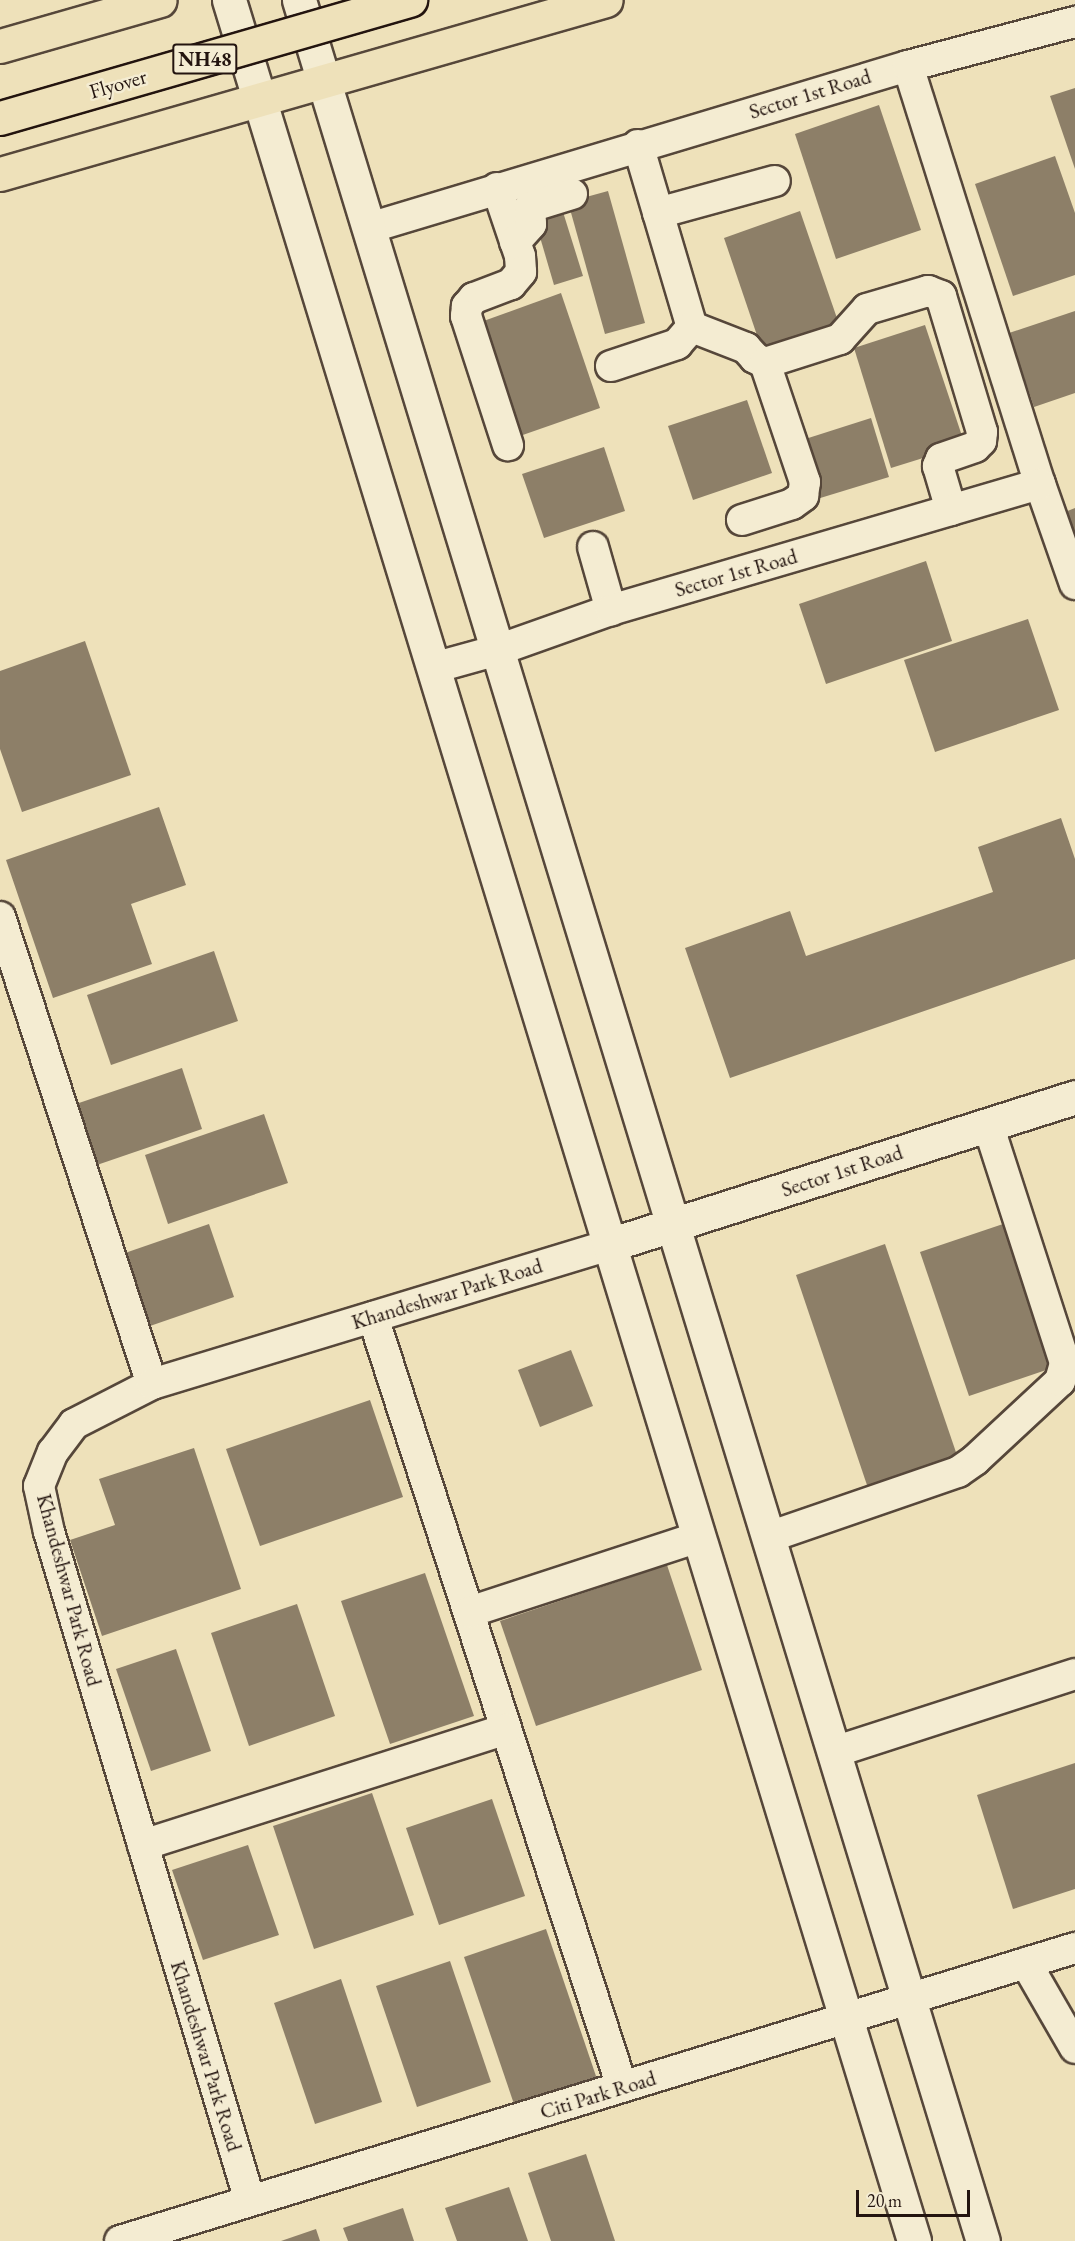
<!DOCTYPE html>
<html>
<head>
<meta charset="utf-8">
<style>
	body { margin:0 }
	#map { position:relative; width:1075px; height:2241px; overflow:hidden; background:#eee1ba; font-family:"EB Garamond",serif }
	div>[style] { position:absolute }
	.building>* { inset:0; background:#8d7f68 }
	.roads { filter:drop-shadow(2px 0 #56473a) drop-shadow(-2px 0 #56473a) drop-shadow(0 2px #56473a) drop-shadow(0 -2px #56473a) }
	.minor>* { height:30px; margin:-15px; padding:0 15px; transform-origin:15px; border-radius:15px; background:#f4ecd2 }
	.tertiary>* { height:33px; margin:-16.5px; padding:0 16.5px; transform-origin:16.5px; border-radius:16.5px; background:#f4ecd2 }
	.secondary>* { height:33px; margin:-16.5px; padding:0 16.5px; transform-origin:16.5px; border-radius:16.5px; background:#f4ecd2 }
	.trunk>* { height:33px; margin:-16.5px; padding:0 16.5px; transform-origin:16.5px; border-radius:16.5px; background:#eee1ba }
	.bridges { filter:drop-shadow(2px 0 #23140f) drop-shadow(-2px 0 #23140f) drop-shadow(0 2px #23140f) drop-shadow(0 -2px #23140f) }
	.trunk-bridge>* { height:33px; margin:-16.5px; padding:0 16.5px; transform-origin:16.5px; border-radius:16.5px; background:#eee1ba }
	span { translate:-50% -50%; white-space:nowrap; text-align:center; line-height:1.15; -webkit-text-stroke:5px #f4ecd2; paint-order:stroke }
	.shield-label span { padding:2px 4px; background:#f4ecd2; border:2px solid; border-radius:4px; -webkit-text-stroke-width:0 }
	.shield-label { font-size:20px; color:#23140f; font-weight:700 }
	.street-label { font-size:21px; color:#23140f }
	.scale { position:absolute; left:856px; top:2190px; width:114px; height:27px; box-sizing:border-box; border:3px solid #23140f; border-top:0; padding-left:8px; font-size:18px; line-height:21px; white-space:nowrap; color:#23140f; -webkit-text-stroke:4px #f4ecd2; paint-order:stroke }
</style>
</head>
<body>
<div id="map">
	<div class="building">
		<div style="clip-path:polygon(1075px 88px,1075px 169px,1050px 96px)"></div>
		<div style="clip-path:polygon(879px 105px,921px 230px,836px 259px,795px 134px)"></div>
		<div style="clip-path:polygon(1055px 156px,1075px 213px,1075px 275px,1013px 296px,975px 184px)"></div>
		<div style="clip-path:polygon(608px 191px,645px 323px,605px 334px,568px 202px)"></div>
		<div style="clip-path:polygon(800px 211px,839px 324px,762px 350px,724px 238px)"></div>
		<div style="clip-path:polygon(563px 212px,583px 276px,554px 285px,535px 220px)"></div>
		<div style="clip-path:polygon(561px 293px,600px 408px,517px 437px,478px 323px)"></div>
		<div style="clip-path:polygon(1075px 311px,1075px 393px,1034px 407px,1009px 333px)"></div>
		<div style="clip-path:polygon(925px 325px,965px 445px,891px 468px,854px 348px)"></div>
		<div style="clip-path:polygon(747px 400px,772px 473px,693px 500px,668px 426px)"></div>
		<div style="clip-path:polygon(871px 418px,889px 477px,817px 499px,799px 441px)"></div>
		<div style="clip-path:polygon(604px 447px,625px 511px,544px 538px,522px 474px)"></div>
		<div style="clip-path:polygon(1075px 508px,1075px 539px,1065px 512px)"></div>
		<div style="clip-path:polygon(926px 561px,952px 641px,826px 684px,799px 604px)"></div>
		<div style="clip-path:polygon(1028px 619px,1059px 710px,935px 752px,904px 660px)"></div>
		<div style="clip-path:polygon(85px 641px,131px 775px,22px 812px,0 749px,0 671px)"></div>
		<div style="clip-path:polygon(159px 807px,186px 885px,131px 904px,152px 964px,53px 998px,6px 860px)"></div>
		<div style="clip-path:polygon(1061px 818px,1075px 859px,1075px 959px,730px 1078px,685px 948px,790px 911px,806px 956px,993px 892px,978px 847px)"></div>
		<div style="clip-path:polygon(214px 951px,238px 1021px,111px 1065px,87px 995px)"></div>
		<div style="clip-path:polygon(182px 1068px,202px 1129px,94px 1166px,73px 1105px)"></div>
		<div style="clip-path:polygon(264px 1114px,288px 1183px,168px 1224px,145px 1155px)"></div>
		<div style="clip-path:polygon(1006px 1223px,1055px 1367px,969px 1396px,920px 1252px)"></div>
		<div style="clip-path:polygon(209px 1224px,234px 1297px,150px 1326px,125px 1253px)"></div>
		<div style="clip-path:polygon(885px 1244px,960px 1464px,870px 1494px,796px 1275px)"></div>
		<div style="clip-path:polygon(571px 1350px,593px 1406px,540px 1427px,518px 1370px)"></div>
		<div style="clip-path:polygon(370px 1400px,403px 1497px,260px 1546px,226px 1449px)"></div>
		<div style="clip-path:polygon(194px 1448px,241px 1589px,102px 1636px,70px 1540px,115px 1525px,99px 1479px)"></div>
		<div style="clip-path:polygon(667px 1565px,702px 1670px,536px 1726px,500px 1621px)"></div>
		<div style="clip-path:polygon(425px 1573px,474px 1716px,390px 1744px,341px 1601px)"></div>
		<div style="clip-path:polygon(297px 1604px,335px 1716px,249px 1746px,211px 1633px)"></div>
		<div style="clip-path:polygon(176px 1649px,211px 1751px,151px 1771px,116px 1669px)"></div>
		<div style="clip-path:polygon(1075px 1763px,1075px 1889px,1013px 1909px,977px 1795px)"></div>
		<div style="clip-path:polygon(372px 1793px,414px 1915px,314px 1949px,273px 1826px)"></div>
		<div style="clip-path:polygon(492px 1799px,525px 1896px,439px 1925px,406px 1828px)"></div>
		<div style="clip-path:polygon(248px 1845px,279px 1935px,203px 1960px,172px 1870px)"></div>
		<div style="clip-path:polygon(546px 1929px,597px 2079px,515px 2107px,464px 1957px)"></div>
		<div style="clip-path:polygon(450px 1961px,491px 2082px,417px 2107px,376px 1986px)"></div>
		<div style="clip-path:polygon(341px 1979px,382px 2102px,315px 2124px,274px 2003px)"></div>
		<div style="clip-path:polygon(586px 2154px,615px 2241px,551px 2241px,528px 2173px)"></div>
		<div style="clip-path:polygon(509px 2187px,528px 2241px,457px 2241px,445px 2208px)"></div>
		<div style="clip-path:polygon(403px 2208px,414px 2241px,348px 2241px,343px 2228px)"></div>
		<div style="clip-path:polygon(316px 2229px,320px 2241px,281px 2241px)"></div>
	</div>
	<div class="roads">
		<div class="minor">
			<div style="left:908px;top:66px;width:438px;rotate:72.5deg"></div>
			<div style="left:1040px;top:484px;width:106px;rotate:70.7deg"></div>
			<div style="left:638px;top:145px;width:190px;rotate:73.5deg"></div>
			<div style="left:692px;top:327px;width:58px;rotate:21.3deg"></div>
			<div style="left:746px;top:348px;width:13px;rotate:48deg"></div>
			<div style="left:755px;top:358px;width:11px;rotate:27deg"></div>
			<div style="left:765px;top:363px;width:79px;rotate:-17.7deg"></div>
			<div style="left:840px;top:339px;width:40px;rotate:-48deg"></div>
			<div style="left:867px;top:309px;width:64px;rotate:-16.4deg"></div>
			<div style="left:928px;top:291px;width:14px;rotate:21deg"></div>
			<div style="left:941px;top:296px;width:142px;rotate:73.2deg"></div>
			<div style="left:982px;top:432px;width:9px;rotate:96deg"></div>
			<div style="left:981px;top:441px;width:8px;rotate:135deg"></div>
			<div style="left:975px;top:447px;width:36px;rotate:161deg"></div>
			<div style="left:941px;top:459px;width:8px;rotate:113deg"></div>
			<div style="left:938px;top:466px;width:46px;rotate:73.5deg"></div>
			<div style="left:497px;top:188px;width:72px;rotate:71.3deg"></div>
			<div style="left:520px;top:256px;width:16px;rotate:86deg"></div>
			<div style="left:521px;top:272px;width:16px;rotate:130deg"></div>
			<div style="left:511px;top:284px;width:40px;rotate:159deg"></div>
			<div style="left:474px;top:298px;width:11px;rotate:131deg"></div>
			<div style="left:467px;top:306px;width:10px;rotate:96deg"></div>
			<div style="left:466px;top:316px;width:136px;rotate:72deg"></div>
			<div style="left:658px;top:213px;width:121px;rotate:-15.3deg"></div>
			<div style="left:369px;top:228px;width:563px;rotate:-16.73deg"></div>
			<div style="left:908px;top:66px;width:173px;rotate:-14.8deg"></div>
			<div style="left:515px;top:242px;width:24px;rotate:-48deg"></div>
			<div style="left:531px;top:224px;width:17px;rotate:-93deg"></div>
			<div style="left:530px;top:207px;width:44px;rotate:-17.2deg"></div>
			<div style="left:611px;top:366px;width:70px;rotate:-18.4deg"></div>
			<div style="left:677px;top:344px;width:23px;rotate:-49deg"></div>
			<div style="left:742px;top:520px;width:52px;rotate:-17.7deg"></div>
			<div style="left:792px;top:504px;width:14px;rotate:-36deg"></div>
			<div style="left:803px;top:496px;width:14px;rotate:-82deg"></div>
			<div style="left:805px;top:482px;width:126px;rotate:-108.6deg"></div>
			<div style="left:593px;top:547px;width:66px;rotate:74.1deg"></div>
			<div style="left:433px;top:668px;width:67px;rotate:-15.5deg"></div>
			<div style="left:498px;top:650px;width:120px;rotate:-19.5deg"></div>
			<div style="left:611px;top:610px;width:447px;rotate:-16.4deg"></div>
			<div style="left:0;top:917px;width:491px;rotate:72deg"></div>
			<div style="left:373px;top:1317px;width:809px;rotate:72.08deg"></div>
			<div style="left:769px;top:1537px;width:200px;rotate:-19deg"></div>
			<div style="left:958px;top:1472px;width:21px;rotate:-35deg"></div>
			<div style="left:975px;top:1460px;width:116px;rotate:-42.9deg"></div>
			<div style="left:1060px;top:1381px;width:19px;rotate:-74deg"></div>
			<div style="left:1065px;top:1363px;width:250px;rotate:-107.9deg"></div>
			<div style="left:469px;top:1612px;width:242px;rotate:-18.1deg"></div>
			<div style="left:834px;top:1752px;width:253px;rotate:-17.9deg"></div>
			<div style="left:143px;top:1845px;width:381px;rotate:-17.7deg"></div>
			<div style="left:1026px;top:1963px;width:98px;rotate:60deg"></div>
			<div style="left:250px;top:2201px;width:699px;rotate:-106.72deg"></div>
			<div style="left:49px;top:1532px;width:47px;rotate:-102.3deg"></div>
			<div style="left:39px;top:1486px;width:37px;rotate:-68deg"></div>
			<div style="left:53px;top:1452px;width:35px;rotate:-53deg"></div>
			<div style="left:74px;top:1424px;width:88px;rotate:-27.1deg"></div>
			<div style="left:152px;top:1384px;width:478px;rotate:-16.9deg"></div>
			<div style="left:120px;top:2241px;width:999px;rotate:-17.06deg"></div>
		</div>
		<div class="tertiary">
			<div style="left:609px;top:1245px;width:489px;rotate:-17.6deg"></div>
		</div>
		<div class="secondary">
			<div style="left:229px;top:0;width:2343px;rotate:73deg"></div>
			<div style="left:299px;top:0;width:2343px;rotate:73.03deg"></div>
		</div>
		<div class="trunk">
			<div style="left:0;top:46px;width:166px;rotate:-16deg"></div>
			<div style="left:0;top:174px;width:630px;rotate:-16.02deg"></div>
		</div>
	</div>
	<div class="bridges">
		<div class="trunk-bridge">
			<div style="left:0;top:118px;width:427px;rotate:-16.1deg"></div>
		</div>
	</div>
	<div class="shield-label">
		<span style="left:205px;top:59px">NH48</span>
	</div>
	<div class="street-label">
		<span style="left:118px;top:84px;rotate:-16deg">Flyover</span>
		<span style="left:810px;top:94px;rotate:-17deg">Sector 1st Road</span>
		<span style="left:736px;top:573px;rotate:-16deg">Sector 1st Road</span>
		<span style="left:842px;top:1171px;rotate:-18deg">Sector 1st Road</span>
		<span style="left:447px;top:1294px;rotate:-17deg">Khandeshwar Park Road</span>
		<span style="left:69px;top:1590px;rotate:75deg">Khandeshwar Park Road</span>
		<span style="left:206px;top:2056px;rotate:73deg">Khandeshwar Park Road</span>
		<span style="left:598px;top:2095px;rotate:-17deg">Citi Park Road</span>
	</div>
	<div class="scale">20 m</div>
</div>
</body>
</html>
